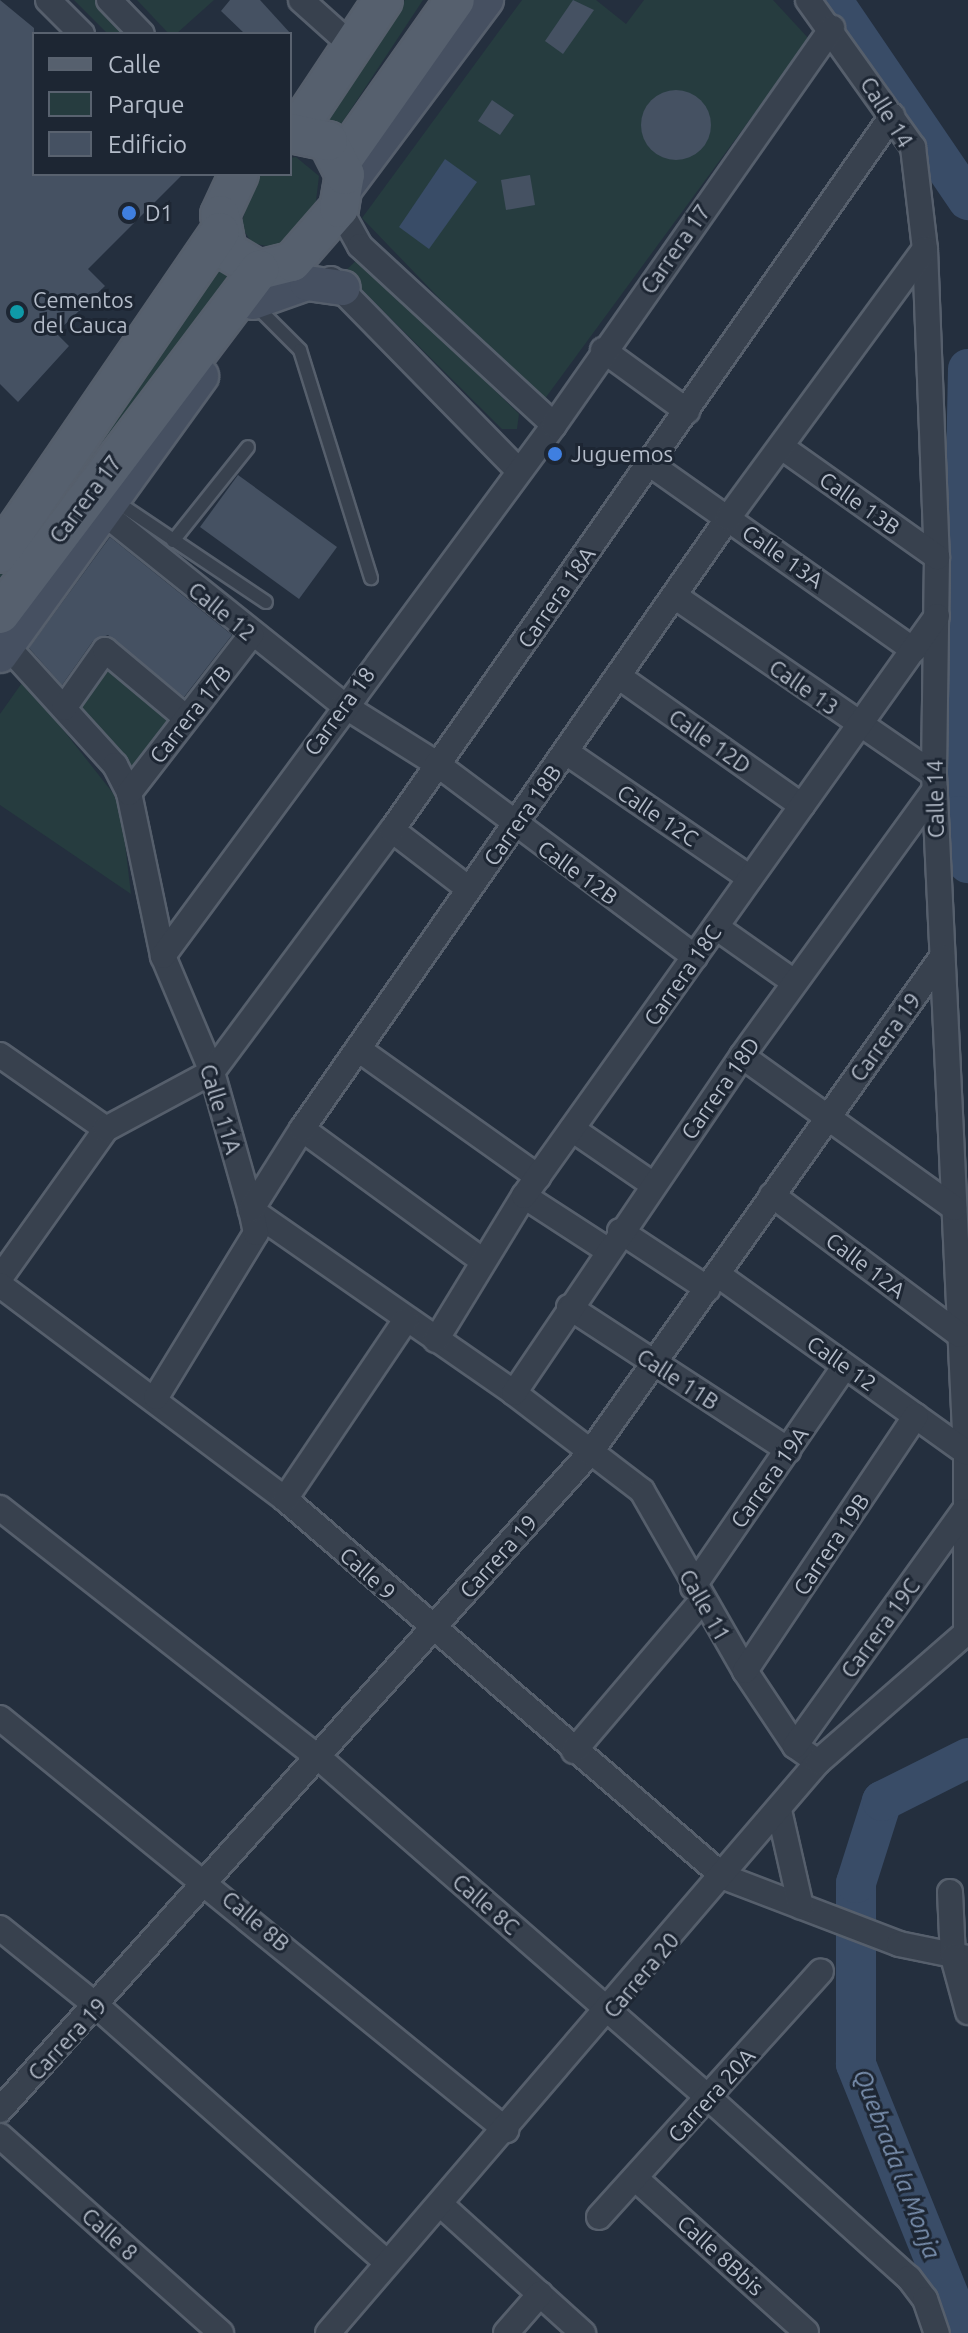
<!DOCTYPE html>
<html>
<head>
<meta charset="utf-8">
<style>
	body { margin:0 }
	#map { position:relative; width:968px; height:2333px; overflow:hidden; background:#242f3e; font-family:Ubuntu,sans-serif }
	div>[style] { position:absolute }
	.green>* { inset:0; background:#263c3f }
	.water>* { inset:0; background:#394c67 }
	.river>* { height:40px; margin:-20px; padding:0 20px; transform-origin:20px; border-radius:20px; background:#394c67 }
	.building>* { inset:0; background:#455162 }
	.round { border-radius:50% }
	.roads { filter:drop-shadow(2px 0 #565f6c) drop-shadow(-2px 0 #565f6c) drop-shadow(0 2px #565f6c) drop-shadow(0 -2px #565f6c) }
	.service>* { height:12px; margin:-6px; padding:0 6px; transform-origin:6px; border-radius:6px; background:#38414e }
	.minor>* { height:24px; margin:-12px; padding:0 12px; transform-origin:12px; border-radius:12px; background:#38414e }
	.secondary>* { height:34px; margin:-17px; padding:0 17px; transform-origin:17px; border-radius:17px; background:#465061 }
	.primary>* { height:38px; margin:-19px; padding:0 19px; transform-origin:19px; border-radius:19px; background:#56606e }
	.dots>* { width:22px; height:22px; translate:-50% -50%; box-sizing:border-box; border:4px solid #1d2633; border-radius:50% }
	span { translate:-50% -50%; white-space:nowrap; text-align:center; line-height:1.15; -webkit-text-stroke:6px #1d2633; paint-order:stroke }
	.street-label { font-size:22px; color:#b4bcc9 }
	.poi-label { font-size:22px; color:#b4bcc9 }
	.left { translate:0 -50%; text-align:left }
	.water-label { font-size:24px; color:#7c92b1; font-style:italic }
	.legend { position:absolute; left:32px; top:32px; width:260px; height:144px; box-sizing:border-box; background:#1d2633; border:2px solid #59626f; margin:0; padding:10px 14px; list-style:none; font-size:24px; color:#b4bcc9 }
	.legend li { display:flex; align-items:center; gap:16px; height:40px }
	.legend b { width:40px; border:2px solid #59626f }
</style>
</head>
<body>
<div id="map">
	<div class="green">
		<div style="clip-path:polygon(74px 0,99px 0,134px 34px,108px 34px)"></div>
		<div style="clip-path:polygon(137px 0,214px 0,176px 34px,169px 34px)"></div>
		<div style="clip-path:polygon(405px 0,423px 0,336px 132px,321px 122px)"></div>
		<div style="clip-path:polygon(522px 0,596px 0,626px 24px,644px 0,773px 0,809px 39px,541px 404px,362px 218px)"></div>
		<div style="clip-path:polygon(296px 157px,319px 176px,315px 209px,285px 242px,272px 247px,252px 243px,241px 226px,252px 185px,262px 174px,290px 174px,290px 158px)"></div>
		<div style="clip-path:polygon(213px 257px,240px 277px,0 604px,0 560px)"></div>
		<div style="clip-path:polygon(359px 258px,519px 414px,517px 429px,502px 429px,344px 272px)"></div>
		<div style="clip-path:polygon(105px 663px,173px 718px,131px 773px,76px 706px)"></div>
		<div style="clip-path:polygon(24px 680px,120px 802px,131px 894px,0 805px,0 714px)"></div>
	</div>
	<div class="water">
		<div style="clip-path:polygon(445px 159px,477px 182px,429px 249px,399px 227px)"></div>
	</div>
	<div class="river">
		<div style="left:832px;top:0;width:242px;rotate:55.8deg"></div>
		<div style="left:968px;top:369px;width:447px;rotate:91.2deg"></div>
		<div style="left:959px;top:816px;width:48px;rotate:79.2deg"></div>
		<div style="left:964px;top:2333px;width:290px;rotate:-111.9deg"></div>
		<div style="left:856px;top:2064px;width:181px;rotate:-90deg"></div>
		<div style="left:856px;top:1883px;width:86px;rotate:-72.4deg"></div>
		<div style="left:882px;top:1801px;width:96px;rotate:-26.6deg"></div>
	</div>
	<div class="building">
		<div style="clip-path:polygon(0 0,34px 28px,34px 174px,183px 174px,88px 269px,105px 286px,56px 333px,69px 346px,18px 402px,0 384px)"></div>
		<div style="clip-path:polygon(230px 0,260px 0,291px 34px,245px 34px,221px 11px)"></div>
		<div style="clip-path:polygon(573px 0,594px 10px,563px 54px,545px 41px)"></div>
		<div class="round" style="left:641px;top:90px;width:70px;height:70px"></div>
		<div style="clip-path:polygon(492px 100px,514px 115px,500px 135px,478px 121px)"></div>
		<div style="clip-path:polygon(530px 175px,535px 205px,506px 210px,501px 180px)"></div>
		<div style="clip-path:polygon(238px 475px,337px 547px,299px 599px,200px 527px)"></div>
		<div style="clip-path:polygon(110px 537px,232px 635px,184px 697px,108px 635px,93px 641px,62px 685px,29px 648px)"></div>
	</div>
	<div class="roads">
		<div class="service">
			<div style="left:256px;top:306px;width:62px;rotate:45deg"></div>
			<div style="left:300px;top:350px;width:239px;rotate:72.7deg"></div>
			<div style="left:114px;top:500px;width:183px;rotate:33.9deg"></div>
			<div style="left:173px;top:541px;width:120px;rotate:-51.4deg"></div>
		</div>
		<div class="minor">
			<div style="left:48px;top:0;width:48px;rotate:45deg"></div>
			<div style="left:109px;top:0;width:47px;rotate:45.9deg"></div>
			<div style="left:301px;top:0;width:69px;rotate:42deg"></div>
			<div style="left:808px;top:0;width:181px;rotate:54.5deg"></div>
			<div style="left:913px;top:147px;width:103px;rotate:83.3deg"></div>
			<div style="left:925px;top:249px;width:308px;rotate:87.8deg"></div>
			<div style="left:937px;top:557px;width:217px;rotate:90.8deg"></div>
			<div style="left:934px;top:774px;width:679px;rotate:87.3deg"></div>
			<div style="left:966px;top:1452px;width:180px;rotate:90deg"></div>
			<div style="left:339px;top:208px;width:43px;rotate:61.1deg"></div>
			<div style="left:360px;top:246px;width:264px;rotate:42.7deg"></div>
			<div style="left:331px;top:279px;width:266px;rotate:45.6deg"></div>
			<div style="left:603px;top:350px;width:104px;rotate:36deg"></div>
			<div style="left:783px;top:448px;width:189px;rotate:35.3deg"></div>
			<div style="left:650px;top:464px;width:323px;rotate:35.2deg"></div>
			<div style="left:105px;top:514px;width:305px;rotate:38.7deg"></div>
			<div style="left:343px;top:705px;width:111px;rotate:32.1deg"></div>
			<div style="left:437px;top:764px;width:322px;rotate:36.8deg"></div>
			<div style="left:676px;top:597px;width:313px;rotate:34.5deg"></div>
			<div style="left:7px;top:646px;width:161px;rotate:47.8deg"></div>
			<div style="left:115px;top:765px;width:31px;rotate:63deg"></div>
			<div style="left:129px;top:793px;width:167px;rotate:78.2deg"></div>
			<div style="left:163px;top:956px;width:126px;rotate:67.1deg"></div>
			<div style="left:212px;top:1072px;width:143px;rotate:74.2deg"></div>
			<div style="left:251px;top:1210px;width:320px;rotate:34.8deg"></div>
			<div style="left:514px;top:1393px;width:161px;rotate:37.4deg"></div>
			<div style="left:642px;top:1491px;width:207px;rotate:60.2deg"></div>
			<div style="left:745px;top:1671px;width:90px;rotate:56.3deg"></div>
			<div style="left:795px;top:1746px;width:28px;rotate:35deg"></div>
			<div style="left:618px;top:676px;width:225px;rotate:35.2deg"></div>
			<div style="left:64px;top:708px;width:71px;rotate:-54.7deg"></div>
			<div style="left:105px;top:650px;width:104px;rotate:39.9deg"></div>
			<div style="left:566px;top:752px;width:223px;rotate:34.4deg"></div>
			<div style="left:129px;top:793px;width:200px;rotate:-52.3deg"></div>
			<div style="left:392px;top:830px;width:97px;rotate:37.5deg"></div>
			<div style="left:716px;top:927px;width:95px;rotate:35.2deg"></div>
			<div style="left:163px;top:956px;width:659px;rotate:-53.63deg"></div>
			<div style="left:554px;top:425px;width:485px;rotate:-55deg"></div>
			<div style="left:358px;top:1049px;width:221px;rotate:35.4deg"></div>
			<div style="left:0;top:1055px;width:129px;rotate:34.9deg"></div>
			<div style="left:742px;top:1056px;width:261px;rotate:35.6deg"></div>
			<div style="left:302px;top:1129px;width:224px;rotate:36.1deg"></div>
			<div style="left:572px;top:1129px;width:97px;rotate:34.5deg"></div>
			<div style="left:772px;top:1195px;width:234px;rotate:36.7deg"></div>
			<div style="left:524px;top:1196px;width:99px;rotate:33deg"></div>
			<div style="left:620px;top:1231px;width:105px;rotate:33.4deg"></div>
			<div style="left:717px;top:1274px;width:306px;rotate:35.6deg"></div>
			<div style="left:0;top:1278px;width:183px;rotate:-54.6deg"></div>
			<div style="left:106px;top:1129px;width:120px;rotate:-28.3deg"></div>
			<div style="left:212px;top:1072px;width:302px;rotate:-53.4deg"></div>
			<div style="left:392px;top:830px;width:872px;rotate:-55deg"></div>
			<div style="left:0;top:1285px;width:356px;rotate:36.9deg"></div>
			<div style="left:285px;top:1499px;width:579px;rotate:40.73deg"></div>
			<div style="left:724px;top:1877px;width:187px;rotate:20.9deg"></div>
			<div style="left:899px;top:1944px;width:70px;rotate:11.5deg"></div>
			<div style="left:569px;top:1307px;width:262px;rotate:33.1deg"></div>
			<div style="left:436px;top:1340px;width:169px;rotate:-58.6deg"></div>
			<div style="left:524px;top:1196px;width:712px;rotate:-54.55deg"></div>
			<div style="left:514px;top:1393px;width:407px;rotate:-55.9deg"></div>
			<div style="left:742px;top:1056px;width:329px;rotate:-54.1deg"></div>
			<div style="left:156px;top:1397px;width:192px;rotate:-58.6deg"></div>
			<div style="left:256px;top:1233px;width:24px;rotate:-102deg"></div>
			<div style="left:251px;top:1210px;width:96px;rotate:-57.8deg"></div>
			<div style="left:302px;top:1129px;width:745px;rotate:-55.12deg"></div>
			<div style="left:728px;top:518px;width:333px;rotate:-53.8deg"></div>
			<div style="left:285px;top:1499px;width:215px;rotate:-56deg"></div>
			<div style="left:0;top:1508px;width:404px;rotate:38.1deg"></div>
			<div style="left:318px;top:1757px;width:520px;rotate:41.1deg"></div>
			<div style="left:710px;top:2099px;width:268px;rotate:42deg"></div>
			<div style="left:909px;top:2278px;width:26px;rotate:53deg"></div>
			<div style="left:925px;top:2299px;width:36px;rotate:71deg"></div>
			<div style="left:693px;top:1587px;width:268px;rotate:-55.5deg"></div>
			<div style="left:745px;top:1671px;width:307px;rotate:-56.2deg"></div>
			<div style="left:0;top:1718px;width:653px;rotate:39.15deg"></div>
			<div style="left:795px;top:1746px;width:289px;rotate:-54.3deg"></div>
			<div style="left:574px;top:1751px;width:196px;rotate:-49.6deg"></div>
			<div style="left:779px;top:1810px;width:99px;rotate:77.2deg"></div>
			<div style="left:950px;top:1892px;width:65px;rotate:87.4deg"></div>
			<div style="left:953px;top:1957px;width:57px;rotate:74.7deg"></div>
			<div style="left:0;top:1928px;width:126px;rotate:38.9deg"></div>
			<div style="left:98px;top:2007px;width:385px;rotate:41.5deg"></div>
			<div style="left:0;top:2110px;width:883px;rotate:-48.08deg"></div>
			<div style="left:590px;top:1453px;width:608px;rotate:-54.64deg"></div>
			<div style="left:0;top:2136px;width:296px;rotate:41.7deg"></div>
			<div style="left:635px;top:2178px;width:230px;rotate:42deg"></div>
			<div style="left:440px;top:2204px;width:193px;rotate:42.1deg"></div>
			<div style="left:599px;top:2217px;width:331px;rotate:-47.9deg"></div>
			<div style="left:328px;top:2333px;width:752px;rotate:-49.37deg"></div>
			<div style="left:818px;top:1762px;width:199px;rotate:-41.1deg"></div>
			<div style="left:506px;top:2333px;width:52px;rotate:-48.9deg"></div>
		</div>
		<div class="secondary">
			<div style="left:343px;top:191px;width:239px;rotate:-53.2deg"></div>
			<div style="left:253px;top:302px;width:57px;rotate:-19.4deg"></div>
			<div style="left:307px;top:283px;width:36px;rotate:8deg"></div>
			<div style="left:0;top:655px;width:344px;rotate:-54.2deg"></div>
		</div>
		<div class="primary">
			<div style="left:296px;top:131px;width:157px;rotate:-56.4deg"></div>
			<div style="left:341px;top:162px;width:198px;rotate:-54.9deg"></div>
			<div style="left:239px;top:174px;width:45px;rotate:114.9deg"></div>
			<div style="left:220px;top:215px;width:37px;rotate:79deg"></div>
			<div style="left:227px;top:251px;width:37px;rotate:31deg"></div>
			<div style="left:259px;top:270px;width:34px;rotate:-14deg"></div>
			<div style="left:292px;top:262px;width:72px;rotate:-49deg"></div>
			<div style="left:339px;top:208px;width:34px;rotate:-80deg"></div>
			<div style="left:345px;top:175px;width:38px;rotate:-117deg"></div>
			<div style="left:328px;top:141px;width:39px;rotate:-168deg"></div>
			<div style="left:0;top:553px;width:389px;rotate:-55.6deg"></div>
			<div style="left:0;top:614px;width:431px;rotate:-53deg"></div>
		</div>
	</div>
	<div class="dots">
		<div style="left:129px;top:213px;background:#3f7fe0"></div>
		<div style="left:17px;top:312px;background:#0f9aa8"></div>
		<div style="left:555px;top:454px;background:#3f7fe0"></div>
	</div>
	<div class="street-label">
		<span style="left:887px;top:112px;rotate:58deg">Calle 14</span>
		<span style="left:675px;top:249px;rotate:-55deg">Carrera 17</span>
		<span style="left:85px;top:499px;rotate:-53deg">Carrera 17</span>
		<span style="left:860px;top:503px;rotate:35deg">Calle 13B</span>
		<span style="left:783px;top:556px;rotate:35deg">Calle 13A</span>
		<span style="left:556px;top:597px;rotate:-55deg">Carrera 18A</span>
		<span style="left:222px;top:611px;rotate:39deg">Calle 12</span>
		<span style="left:804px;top:687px;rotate:35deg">Calle 13</span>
		<span style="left:339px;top:711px;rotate:-54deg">Carrera 18</span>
		<span style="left:190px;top:714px;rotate:-52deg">Carrera 17B</span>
		<span style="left:710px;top:741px;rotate:35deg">Calle 12D</span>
		<span style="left:935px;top:799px;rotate:-91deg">Calle 14</span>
		<span style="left:522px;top:815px;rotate:-55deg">Carrera 18B</span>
		<span style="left:658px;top:815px;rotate:34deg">Calle 12C</span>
		<span style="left:578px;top:872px;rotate:36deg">Calle 12B</span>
		<span style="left:682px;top:975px;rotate:-55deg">Carrera 18C</span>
		<span style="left:885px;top:1037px;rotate:-54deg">Carrera 19</span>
		<span style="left:720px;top:1088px;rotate:-55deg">Carrera 18D</span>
		<span style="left:221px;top:1109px;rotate:73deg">Calle 11A</span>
		<span style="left:866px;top:1265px;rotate:37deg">Calle 12A</span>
		<span style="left:842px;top:1363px;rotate:35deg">Calle 12</span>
		<span style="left:678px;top:1379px;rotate:33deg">Calle 11B</span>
		<span style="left:769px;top:1477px;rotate:-55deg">Carrera 19A</span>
		<span style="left:831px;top:1544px;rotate:-56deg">Carrera 19B</span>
		<span style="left:498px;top:1556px;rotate:-48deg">Carrera 19</span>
		<span style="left:368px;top:1573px;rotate:42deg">Calle 9</span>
		<span style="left:705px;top:1605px;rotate:60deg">Calle 11</span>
		<span style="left:880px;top:1628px;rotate:-54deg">Carrera 19C</span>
		<span style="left:486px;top:1904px;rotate:41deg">Calle 8C</span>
		<span style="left:256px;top:1921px;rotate:40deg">Calle 8B</span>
		<span style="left:641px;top:1975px;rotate:-50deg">Carrera 20</span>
		<span style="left:67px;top:2039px;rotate:-47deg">Carrera 19</span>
		<span style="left:711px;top:2095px;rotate:-48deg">Carrera 20A</span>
		<span style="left:110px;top:2234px;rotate:42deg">Calle 8</span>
		<span style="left:721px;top:2255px;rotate:42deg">Calle 8Bbis</span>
	</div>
	<div class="poi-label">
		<span class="left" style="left:145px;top:213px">D1</span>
		<span class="left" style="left:33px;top:312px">Cementos<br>del Cauca</span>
		<span class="left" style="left:571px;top:454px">Juguemos</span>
	</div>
	<div class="water-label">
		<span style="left:897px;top:2164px;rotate:69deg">Quebrada la Monja</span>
	</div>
	<ul class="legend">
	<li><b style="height:10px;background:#56606e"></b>Calle</li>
	<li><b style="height:22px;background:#263c3f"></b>Parque</li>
	<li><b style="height:22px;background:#455162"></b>Edificio</li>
	</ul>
</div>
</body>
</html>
